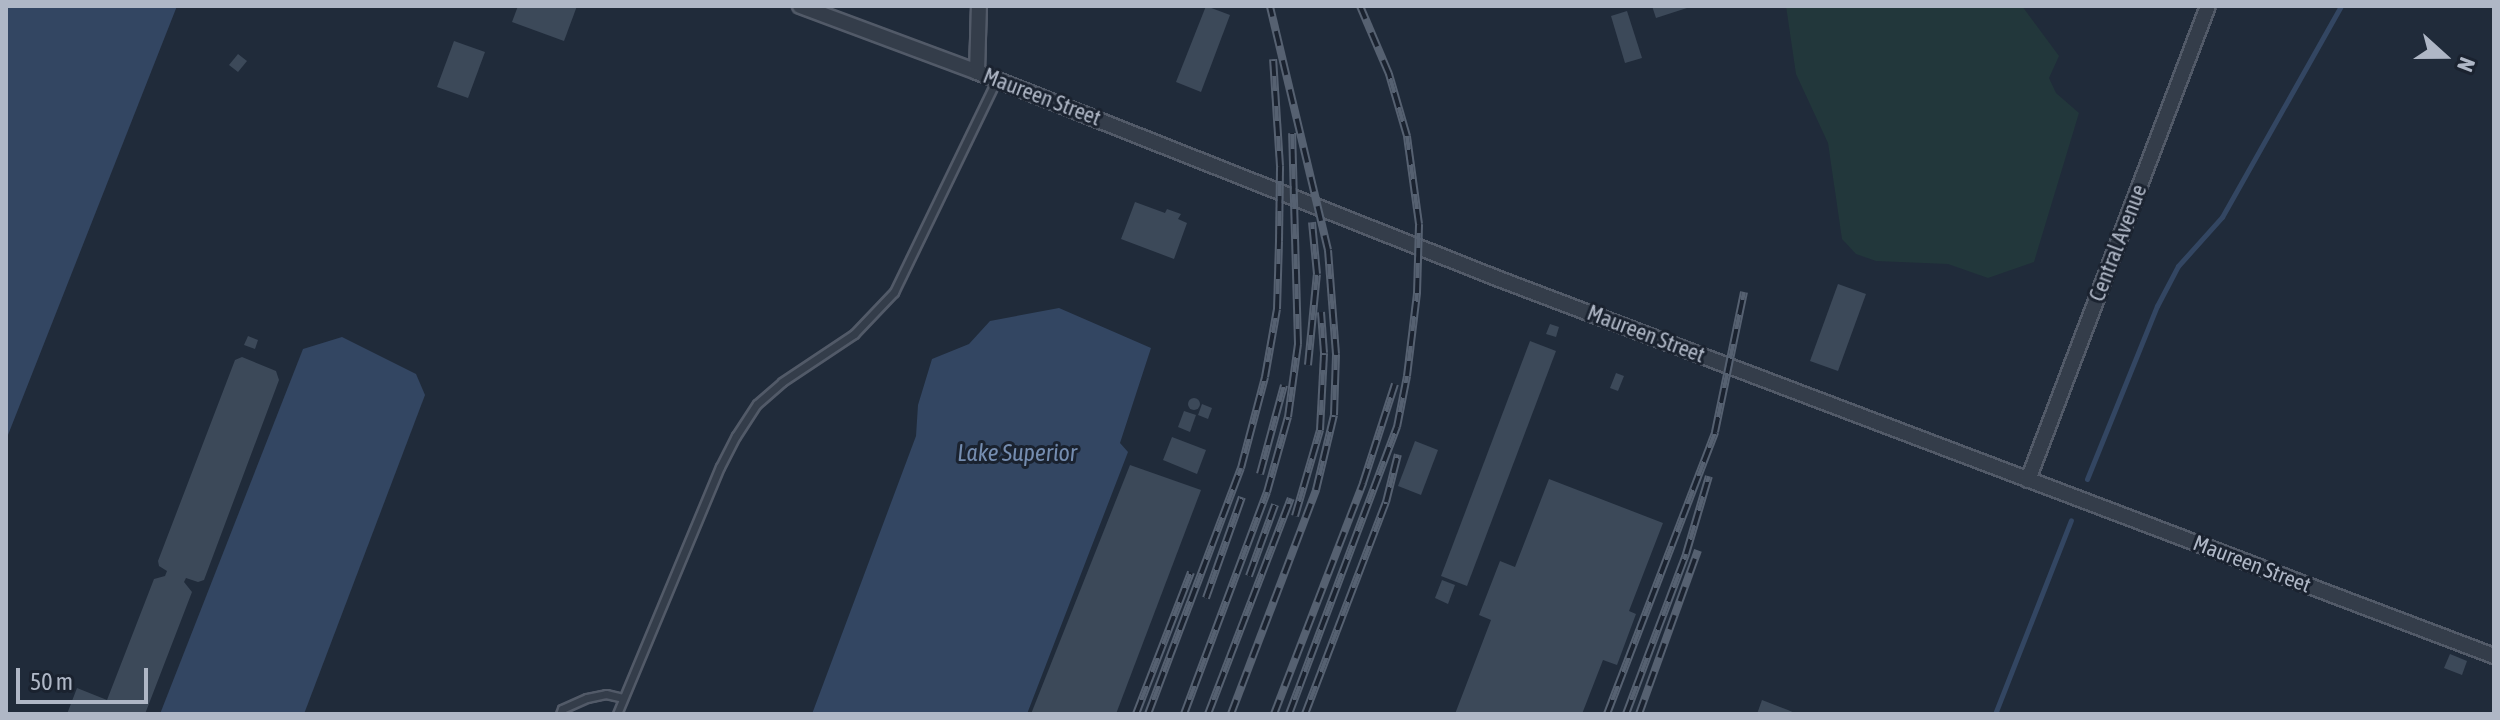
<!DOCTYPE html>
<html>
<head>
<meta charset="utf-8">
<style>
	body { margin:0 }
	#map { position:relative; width:2500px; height:720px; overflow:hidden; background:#202b3a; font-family:"Asap Condensed",sans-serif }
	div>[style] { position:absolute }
	.green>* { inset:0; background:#22373b }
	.water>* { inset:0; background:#334662 }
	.stream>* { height:5px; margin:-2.5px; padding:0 2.5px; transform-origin:2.5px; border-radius:2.5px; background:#334662 }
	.building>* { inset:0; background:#3c4959 }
	.round { border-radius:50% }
	.roads { filter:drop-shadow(2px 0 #525a68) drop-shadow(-2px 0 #525a68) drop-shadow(0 2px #525a68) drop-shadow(0 -2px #525a68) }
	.service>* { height:7px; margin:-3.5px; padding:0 3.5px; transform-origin:3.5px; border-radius:3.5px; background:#343d4a }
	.minor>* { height:14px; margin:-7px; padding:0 7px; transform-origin:7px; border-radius:7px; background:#343d4a }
	.rail>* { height:8px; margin-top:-4px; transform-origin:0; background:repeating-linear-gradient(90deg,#1a222f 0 15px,#566171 0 30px); box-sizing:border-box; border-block:2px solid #566171 }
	span { translate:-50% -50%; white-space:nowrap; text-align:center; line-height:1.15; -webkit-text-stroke:6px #1a222f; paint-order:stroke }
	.street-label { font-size:22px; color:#afb7c6 }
	.water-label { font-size:24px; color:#758db0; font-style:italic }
	.frame { position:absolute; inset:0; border:8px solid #afb7c6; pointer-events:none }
	.north { position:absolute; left:2404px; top:16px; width:80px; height:80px; -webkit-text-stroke:6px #1a222f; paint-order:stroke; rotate:111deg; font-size:22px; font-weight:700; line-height:32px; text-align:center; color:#afb7c6 }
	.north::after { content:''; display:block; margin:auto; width:28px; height:36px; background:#afb7c6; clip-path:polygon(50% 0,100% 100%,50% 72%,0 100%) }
	.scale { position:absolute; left:16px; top:668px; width:132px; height:36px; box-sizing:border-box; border:4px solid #afb7c6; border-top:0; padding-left:10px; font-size:24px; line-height:28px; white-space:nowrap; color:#afb7c6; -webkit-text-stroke:6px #1a222f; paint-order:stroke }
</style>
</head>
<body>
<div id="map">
	<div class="green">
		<div style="clip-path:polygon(1786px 6px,2022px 6px,2059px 56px,2049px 78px,2056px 93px,2079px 113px,2034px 262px,1988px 278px,1948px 264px,1876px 261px,1856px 254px,1842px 239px,1828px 143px,1796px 74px)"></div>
	</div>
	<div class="water">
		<div style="clip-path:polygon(6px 6px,177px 6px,6px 440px)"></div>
		<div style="clip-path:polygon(1059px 308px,1151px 348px,1120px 443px,1128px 452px,1027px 714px,812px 714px,916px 436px,918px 405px,932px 359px,969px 344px,990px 321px)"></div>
		<div style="clip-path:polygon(342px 337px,416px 374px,425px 395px,304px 714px,160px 714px,303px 349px)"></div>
	</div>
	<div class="stream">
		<div style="left:2087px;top:479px;width:187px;rotate:-68deg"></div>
		<div style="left:2157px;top:306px;width:45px;rotate:-62.3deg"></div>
		<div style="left:2178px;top:266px;width:66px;rotate:-48.1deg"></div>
		<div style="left:2222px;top:217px;width:242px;rotate:-60.6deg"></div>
		<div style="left:1995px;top:714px;width:208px;rotate:-68.6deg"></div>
	</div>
	<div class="building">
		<div style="clip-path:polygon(518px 6px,577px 6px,564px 41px,512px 22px)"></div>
		<div style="clip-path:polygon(1206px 6px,1230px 15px,1201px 92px,1176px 82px)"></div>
		<div style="clip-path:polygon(1652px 6px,1690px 6px,1690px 7px,1656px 18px)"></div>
		<div style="clip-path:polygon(1627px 11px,1642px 58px,1625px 63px,1611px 16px)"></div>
		<div style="clip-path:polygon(454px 41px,485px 52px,468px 98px,437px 87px)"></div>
		<div style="clip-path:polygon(238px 54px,247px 61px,238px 72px,229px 65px)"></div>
		<div style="clip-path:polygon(1135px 202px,1165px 213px,1167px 209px,1181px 214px,1178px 219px,1187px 223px,1174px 259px,1121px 239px)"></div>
		<div style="clip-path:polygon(1838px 284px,1866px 294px,1838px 371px,1810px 361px)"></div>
		<div style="clip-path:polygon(1550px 324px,1559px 327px,1556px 337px,1546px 334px)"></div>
		<div style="clip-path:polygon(248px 336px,258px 340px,255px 349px,244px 345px)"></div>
		<div style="clip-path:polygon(1530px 341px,1556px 351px,1467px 586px,1441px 576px)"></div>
		<div style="clip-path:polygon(242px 357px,276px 371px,279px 380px,204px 580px,198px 582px,186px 578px,184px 582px,192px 592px,145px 714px,67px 714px,77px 688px,107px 700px,154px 579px,165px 576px,167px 571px,159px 566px,158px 561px,235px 360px)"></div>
		<div style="clip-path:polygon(1616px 373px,1624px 376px,1618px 391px,1610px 388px)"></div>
		<div class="round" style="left:1188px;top:398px;width:12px;height:12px"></div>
		<div style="clip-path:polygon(1202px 404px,1212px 408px,1208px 419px,1198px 415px)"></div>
		<div style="clip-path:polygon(1184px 411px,1196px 415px,1190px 432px,1178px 427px)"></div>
		<div style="clip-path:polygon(1172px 437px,1206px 450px,1197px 474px,1163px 460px)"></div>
		<div style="clip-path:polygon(1415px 441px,1438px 450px,1421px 495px,1398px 486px)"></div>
		<div style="clip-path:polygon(1130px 465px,1201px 490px,1116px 714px,1031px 714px)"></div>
		<div style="clip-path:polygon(1549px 479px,1663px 523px,1629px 611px,1636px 614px,1617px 665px,1603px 660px,1582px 714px,1455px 714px,1491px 620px,1479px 615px,1500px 561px,1515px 567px)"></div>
		<div style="clip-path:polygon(1442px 580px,1455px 585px,1448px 604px,1435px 598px)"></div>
		<div style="clip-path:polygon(2450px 654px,2467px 661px,2462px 675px,2444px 668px)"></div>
		<div style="clip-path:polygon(1762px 700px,1788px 710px,1797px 714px,1757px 714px)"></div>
	</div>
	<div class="roads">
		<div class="service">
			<div style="left:560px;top:714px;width:5px;rotate:-68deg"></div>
			<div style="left:562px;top:709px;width:27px;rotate:-24deg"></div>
			<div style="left:587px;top:698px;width:19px;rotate:-12deg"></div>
			<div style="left:606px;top:694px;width:17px;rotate:13deg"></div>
			<div style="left:617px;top:714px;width:268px;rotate:-67.4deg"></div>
			<div style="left:720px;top:467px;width:35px;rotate:-63deg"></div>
			<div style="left:736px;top:436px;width:38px;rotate:-57deg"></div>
			<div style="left:757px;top:404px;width:33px;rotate:-41deg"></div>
			<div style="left:782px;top:382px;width:87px;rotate:-33.7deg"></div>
			<div style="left:854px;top:334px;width:58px;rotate:-46.4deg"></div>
			<div style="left:894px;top:292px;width:237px;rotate:-64.2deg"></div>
		</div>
		<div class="minor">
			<div style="left:800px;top:6px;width:189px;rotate:20.4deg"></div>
			<div style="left:977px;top:72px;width:562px;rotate:21.63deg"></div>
			<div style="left:1499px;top:279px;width:1064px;rotate:20.75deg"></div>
			<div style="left:977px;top:72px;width:66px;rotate:-88.3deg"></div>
			<div style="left:2028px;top:480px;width:507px;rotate:-69.21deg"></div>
		</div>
	</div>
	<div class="rail">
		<div style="left:1308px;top:365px;width:91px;rotate:-84.4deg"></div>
		<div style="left:1317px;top:274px;width:52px;rotate:-95.5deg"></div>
		<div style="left:1260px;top:474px;width:92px;rotate:-74.9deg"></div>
		<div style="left:1295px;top:516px;width:90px;rotate:-73.8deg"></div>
		<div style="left:1320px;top:430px;width:77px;rotate:-87deg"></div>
		<div style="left:1324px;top:353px;width:41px;rotate:-94.2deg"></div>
		<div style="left:1249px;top:576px;width:76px;rotate:-69.9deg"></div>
		<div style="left:1206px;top:598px;width:107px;rotate:-70.4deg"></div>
		<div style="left:1136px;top:714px;width:152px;rotate:-68.8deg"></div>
		<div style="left:1148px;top:714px;width:263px;rotate:-69.3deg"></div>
		<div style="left:1241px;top:468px;width:94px;rotate:-75.2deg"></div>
		<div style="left:1265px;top:377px;width:69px;rotate:-80deg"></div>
		<div style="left:1277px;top:309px;width:68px;rotate:-88.3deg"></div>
		<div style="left:1279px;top:241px;width:75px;rotate:-89.2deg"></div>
		<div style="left:1280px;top:166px;width:107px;rotate:-93.7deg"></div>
		<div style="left:1184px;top:714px;width:237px;rotate:-69.5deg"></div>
		<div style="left:1267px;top:492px;width:78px;rotate:-74.4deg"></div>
		<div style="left:1288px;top:417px;width:74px;rotate:-82.2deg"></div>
		<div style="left:1298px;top:344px;width:211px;rotate:-91.6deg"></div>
		<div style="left:1208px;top:714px;width:231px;rotate:-69deg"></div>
		<div style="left:1231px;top:714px;width:240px;rotate:-69.2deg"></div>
		<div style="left:1316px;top:490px;width:77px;rotate:-76.5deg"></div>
		<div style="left:1334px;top:415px;width:61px;rotate:-88.1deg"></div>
		<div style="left:1336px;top:354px;width:104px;rotate:-94.4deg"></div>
		<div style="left:1328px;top:250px;width:251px;rotate:-103.4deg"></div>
		<div style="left:1274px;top:714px;width:248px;rotate:-68.9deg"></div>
		<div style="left:1363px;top:483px;width:104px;rotate:-72.1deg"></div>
		<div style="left:1289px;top:714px;width:307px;rotate:-69.4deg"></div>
		<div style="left:1397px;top:427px;width:52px;rotate:-78.9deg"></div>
		<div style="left:1407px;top:376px;width:84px;rotate:-83.1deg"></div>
		<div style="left:1417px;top:293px;width:69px;rotate:-88.3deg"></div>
		<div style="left:1419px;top:224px;width:89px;rotate:-97.8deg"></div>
		<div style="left:1407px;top:136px;width:65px;rotate:-106.2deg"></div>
		<div style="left:1389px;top:74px;width:74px;rotate:-113.1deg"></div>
		<div style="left:1305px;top:714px;width:227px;rotate:-69.1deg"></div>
		<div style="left:1386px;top:502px;width:49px;rotate:-76deg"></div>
		<div style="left:1607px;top:714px;width:302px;rotate:-69deg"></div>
		<div style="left:1715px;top:432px;width:143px;rotate:-78.3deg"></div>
		<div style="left:1626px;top:714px;width:171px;rotate:-69.4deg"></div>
		<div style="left:1686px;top:554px;width:81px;rotate:-73.6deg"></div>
		<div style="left:1639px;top:714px;width:174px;rotate:-70.2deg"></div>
	</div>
	<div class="street-label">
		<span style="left:1042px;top:97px;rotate:21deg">Maureen Street</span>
		<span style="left:2118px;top:243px;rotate:-69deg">Central Avenue</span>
		<span style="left:1646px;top:334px;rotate:21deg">Maureen Street</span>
		<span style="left:2252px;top:564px;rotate:21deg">Maureen Street</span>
	</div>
	<div class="water-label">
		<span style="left:1017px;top:453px">Lake Superior</span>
	</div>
	<div class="frame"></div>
	<div class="north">N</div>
	<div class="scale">50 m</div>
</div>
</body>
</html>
